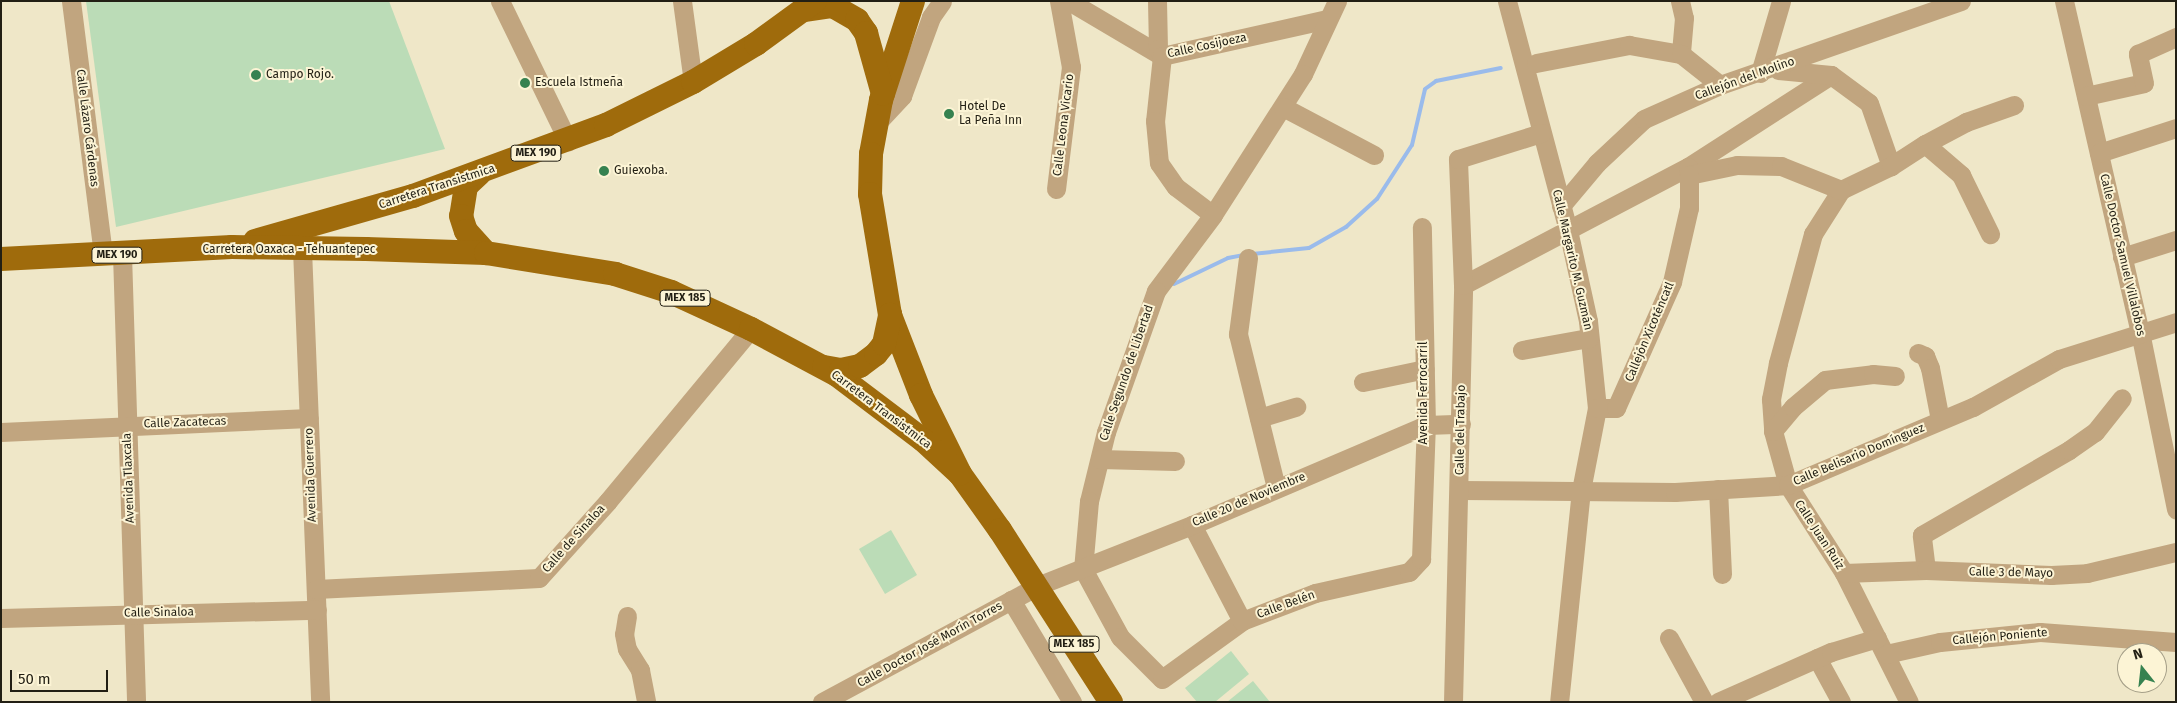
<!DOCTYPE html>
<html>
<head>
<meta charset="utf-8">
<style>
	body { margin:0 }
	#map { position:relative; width:2177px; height:703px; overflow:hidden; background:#efe7c8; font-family:"Fira Sans",sans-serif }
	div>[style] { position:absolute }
	.green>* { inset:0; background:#bbdcb7 }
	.stream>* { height:4px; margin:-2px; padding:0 2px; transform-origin:2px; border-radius:2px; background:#9abbeb }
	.minor>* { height:19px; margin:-9.5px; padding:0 9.5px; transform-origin:9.5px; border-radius:9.5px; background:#c1a57f }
	.major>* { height:24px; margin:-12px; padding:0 12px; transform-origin:12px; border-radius:12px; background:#9f6b0c }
	.dots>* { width:14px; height:14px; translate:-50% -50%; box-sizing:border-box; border:2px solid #fcf4d5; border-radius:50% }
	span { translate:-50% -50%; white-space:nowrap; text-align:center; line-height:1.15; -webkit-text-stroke:4px #fcf4d5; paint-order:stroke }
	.shield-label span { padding:1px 4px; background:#fcf4d5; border:1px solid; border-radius:4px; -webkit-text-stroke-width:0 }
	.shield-label { font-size:11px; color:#221f14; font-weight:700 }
	.street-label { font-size:12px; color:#221f14 }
	.poi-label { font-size:12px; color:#221f14 }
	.left { translate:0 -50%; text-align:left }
	.frame { position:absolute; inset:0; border:2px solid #221f14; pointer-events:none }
	.north { position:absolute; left:2117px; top:643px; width:50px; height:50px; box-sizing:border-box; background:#fcf4d5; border:1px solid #a59f88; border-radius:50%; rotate:344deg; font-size:14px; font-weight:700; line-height:20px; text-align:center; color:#221f14 }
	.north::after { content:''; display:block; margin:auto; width:18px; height:22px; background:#368250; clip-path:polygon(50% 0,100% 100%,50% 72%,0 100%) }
	.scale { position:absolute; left:10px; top:670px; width:98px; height:22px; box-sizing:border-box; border:2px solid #221f14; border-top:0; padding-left:6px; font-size:15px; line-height:18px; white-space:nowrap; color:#221f14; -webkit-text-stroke:4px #fcf4d5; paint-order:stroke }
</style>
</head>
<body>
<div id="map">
	<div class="green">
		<div style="clip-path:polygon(86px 1px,389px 1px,445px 149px,116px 227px)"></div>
		<div style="clip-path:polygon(891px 530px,917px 575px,885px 594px,859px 549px)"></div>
		<div style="clip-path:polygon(1231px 651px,1249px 674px,1215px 702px,1197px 702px,1185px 688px)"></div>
		<div style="clip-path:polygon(1253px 681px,1270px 702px,1227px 702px)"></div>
	</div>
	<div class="stream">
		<div style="left:1252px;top:254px;width:57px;rotate:-6deg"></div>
		<div style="left:1309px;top:248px;width:43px;rotate:-29.6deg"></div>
		<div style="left:1346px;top:227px;width:42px;rotate:-42.1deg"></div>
		<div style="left:1377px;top:199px;width:64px;rotate:-57.1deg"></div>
		<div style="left:1412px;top:145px;width:57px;rotate:-76.9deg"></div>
		<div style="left:1425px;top:89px;width:14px;rotate:-36deg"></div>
		<div style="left:1436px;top:81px;width:66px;rotate:-11.3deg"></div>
		<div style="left:1174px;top:284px;width:60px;rotate:-25.7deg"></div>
		<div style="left:1228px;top:258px;width:15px;rotate:-11deg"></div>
	</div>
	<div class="minor">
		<div style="left:71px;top:1px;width:256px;rotate:82.8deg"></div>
		<div style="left:500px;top:1px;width:156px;rotate:64.1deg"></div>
		<div style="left:682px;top:1px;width:82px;rotate:82.3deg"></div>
		<div style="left:1069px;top:1px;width:108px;rotate:30.6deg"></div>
		<div style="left:1162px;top:56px;width:169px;rotate:-12.6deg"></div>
		<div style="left:1157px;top:1px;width:48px;rotate:88.8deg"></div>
		<div style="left:1158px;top:49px;width:8px;rotate:60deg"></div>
		<div style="left:1162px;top:56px;width:65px;rotate:96.1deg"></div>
		<div style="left:1155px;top:121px;width:42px;rotate:84.6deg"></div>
		<div style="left:1159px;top:163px;width:29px;rotate:55deg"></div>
		<div style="left:1176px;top:187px;width:46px;rotate:37.1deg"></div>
		<div style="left:1337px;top:1px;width:81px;rotate:115deg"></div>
		<div style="left:1303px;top:74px;width:167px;rotate:122.6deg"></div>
		<div style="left:1213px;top:215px;width:95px;rotate:126.9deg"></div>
		<div style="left:1156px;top:291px;width:150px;rotate:109.5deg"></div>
		<div style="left:1106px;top:432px;width:71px;rotate:103.8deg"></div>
		<div style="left:1089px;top:501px;width:68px;rotate:95deg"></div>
		<div style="left:1083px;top:569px;width:77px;rotate:61.4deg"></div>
		<div style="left:1120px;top:637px;width:59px;rotate:45deg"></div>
		<div style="left:1162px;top:679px;width:99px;rotate:-35.9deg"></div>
		<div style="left:1242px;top:621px;width:78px;rotate:-21deg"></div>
		<div style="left:1315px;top:593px;width:96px;rotate:-12.6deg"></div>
		<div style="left:1409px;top:572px;width:18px;rotate:-47deg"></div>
		<div style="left:1421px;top:559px;width:134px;rotate:-87.9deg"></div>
		<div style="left:1426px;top:425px;width:198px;rotate:-91.2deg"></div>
		<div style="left:1507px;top:1px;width:237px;rotate:75.1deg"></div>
		<div style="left:1568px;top:230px;width:93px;rotate:77.6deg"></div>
		<div style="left:1588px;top:321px;width:87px;rotate:84.1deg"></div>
		<div style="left:1597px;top:408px;width:84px;rotate:101deg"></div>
		<div style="left:1581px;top:490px;width:213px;rotate:95.9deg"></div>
		<div style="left:1680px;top:1px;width:17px;rotate:77deg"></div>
		<div style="left:1684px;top:18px;width:36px;rotate:95deg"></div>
		<div style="left:2064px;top:1px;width:345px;rotate:77.1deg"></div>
		<div style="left:2141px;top:337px;width:176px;rotate:78.5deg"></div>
		<div style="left:1536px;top:63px;width:95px;rotate:-11deg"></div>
		<div style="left:1629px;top:45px;width:53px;rotate:9.8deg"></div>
		<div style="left:1681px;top:54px;width:50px;rotate:38.5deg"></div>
		<div style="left:1760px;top:73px;width:75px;rotate:-73.7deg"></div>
		<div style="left:1831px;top:75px;width:47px;rotate:36.4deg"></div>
		<div style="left:1869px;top:103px;width:67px;rotate:70.8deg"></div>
		<div style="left:1891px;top:166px;width:55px;rotate:154.4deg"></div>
		<div style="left:1841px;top:190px;width:52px;rotate:122.5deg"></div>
		<div style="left:1813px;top:234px;width:134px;rotate:105.2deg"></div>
		<div style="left:1778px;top:363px;width:37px;rotate:101deg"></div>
		<div style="left:1771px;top:399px;width:32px;rotate:86deg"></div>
		<div style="left:1773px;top:431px;width:56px;rotate:74.5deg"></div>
		<div style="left:1788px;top:485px;width:104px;rotate:57.5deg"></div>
		<div style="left:1844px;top:573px;width:144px;rotate:63.3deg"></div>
		<div style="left:2086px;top:96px;width:59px;rotate:-12.6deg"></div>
		<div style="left:2144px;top:83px;width:30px;rotate:-102deg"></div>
		<div style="left:2138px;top:54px;width:42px;rotate:-24.1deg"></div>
		<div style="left:1283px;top:107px;width:103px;rotate:27.8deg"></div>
		<div style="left:875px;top:125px;width:40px;rotate:-47deg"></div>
		<div style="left:902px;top:96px;width:84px;rotate:-69.8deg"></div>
		<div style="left:931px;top:17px;width:19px;rotate:-55deg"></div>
		<div style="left:1925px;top:144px;width:47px;rotate:-28.2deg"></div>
		<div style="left:1966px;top:122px;width:51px;rotate:-19.5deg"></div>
		<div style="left:2099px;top:153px;width:81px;rotate:-18deg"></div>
		<div style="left:1891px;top:166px;width:40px;rotate:-32.9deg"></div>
		<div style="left:1925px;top:144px;width:48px;rotate:40.7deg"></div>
		<div style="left:1961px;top:175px;width:66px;rotate:63.8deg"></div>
		<div style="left:1688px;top:167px;width:170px;rotate:-32.8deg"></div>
		<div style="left:1831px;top:75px;width:53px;rotate:-174.6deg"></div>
		<div style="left:1056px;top:189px;width:123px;rotate:-83deg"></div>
		<div style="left:1071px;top:67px;width:67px;rotate:-100.3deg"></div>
		<div style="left:1561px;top:206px;width:56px;rotate:-50.1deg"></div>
		<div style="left:1597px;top:163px;width:64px;rotate:-43.1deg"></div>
		<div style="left:1644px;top:119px;width:83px;rotate:-24.1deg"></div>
		<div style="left:1720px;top:85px;width:255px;rotate:-19.2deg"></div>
		<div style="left:302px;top:249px;width:453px;rotate:87.7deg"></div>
		<div style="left:122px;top:254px;width:448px;rotate:88.2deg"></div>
		<div style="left:2122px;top:257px;width:57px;rotate:-17.5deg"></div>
		<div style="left:1248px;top:258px;width:77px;rotate:97.5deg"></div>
		<div style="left:1238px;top:334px;width:159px;rotate:76.1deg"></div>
		<div style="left:1463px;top:285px;width:254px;rotate:-27.7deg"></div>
		<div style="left:1688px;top:167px;width:8px;rotate:83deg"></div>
		<div style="left:1689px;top:175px;width:49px;rotate:-11.8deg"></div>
		<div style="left:1737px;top:165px;width:44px;rotate:1.3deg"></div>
		<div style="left:1781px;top:166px;width:65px;rotate:21.8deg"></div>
		<div style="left:1522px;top:350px;width:68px;rotate:-10.2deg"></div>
		<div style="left:1918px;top:353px;width:8px;rotate:23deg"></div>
		<div style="left:1925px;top:356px;width:13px;rotate:67deg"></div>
		<div style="left:1930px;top:368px;width:53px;rotate:79.1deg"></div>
		<div style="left:1363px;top:382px;width:63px;rotate:-11.8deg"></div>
		<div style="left:1597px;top:408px;width:19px"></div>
		<div style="left:1616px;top:408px;width:138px;rotate:-66deg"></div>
		<div style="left:1672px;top:282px;width:76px;rotate:-77.1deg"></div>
		<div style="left:1689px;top:208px;width:33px;rotate:-90deg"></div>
		<div style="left:1259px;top:418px;width:39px;rotate:-17deg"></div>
		<div style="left:1773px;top:431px;width:31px;rotate:-50deg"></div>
		<div style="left:1793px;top:407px;width:42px;rotate:-40.2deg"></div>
		<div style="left:1825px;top:380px;width:48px;rotate:-7.1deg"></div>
		<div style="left:1873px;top:374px;width:22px;rotate:5deg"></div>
		<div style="left:1px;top:432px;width:308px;rotate:-2.6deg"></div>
		<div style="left:1100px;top:459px;width:75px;rotate:1.5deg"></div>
		<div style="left:1718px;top:489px;width:85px;rotate:87.3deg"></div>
		<div style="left:1460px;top:490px;width:215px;rotate:0.5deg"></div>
		<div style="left:1675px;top:492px;width:113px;rotate:-3.5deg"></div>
		<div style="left:1788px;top:485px;width:201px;rotate:-22.9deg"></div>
		<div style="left:1973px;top:407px;width:98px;rotate:-29.2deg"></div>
		<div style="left:2059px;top:359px;width:123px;rotate:-17.5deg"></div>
		<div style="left:1192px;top:525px;width:108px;rotate:62.5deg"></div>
		<div style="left:1926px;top:570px;width:35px;rotate:-97deg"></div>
		<div style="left:1922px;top:535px;width:170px;rotate:-30deg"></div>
		<div style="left:2069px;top:450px;width:32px;rotate:-35deg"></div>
		<div style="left:2095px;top:432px;width:43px;rotate:-51.5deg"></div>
		<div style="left:1844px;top:573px;width:82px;rotate:-2.1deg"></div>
		<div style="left:1926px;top:570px;width:125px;rotate:2.3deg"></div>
		<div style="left:2051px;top:575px;width:36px;rotate:-3deg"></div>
		<div style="left:2087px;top:573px;width:91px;rotate:-13.3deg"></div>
		<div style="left:316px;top:589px;width:223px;rotate:-2.8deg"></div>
		<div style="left:539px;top:578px;width:103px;rotate:-48.1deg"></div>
		<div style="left:608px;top:501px;width:224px;rotate:-50.3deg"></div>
		<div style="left:1011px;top:600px;width:119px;rotate:59.1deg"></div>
		<div style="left:627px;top:616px;width:18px;rotate:99deg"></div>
		<div style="left:624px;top:634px;width:15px;rotate:79deg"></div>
		<div style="left:627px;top:649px;width:25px;rotate:58deg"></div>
		<div style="left:640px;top:670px;width:33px;rotate:79deg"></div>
		<div style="left:1px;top:618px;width:316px;rotate:-1.5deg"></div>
		<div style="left:1669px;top:638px;width:73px;rotate:61.3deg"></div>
		<div style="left:1886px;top:654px;width:55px;rotate:-12.5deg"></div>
		<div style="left:1940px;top:642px;width:100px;rotate:-5.7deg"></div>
		<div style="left:2040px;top:632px;width:136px;rotate:4.2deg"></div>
		<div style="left:1817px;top:658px;width:50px;rotate:61.4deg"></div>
		<div style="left:822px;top:702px;width:244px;rotate:-28.3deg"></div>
		<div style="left:1037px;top:586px;width:167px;rotate:-21.5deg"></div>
		<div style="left:1192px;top:525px;width:254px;rotate:-23.1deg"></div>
		<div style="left:1426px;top:425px;width:35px;rotate:-2deg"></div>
		<div style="left:1453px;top:702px;width:417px;rotate:-88.6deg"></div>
		<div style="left:1463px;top:285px;width:126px;rotate:-92.3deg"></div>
		<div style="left:1458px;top:159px;width:87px;rotate:-17.4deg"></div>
		<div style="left:1718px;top:702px;width:124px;rotate:-23.9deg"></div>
		<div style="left:1831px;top:652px;width:48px;rotate:-16.9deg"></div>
	</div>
	<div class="major">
		<div style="left:913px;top:1px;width:104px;rotate:107.9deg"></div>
		<div style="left:881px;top:100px;width:55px;rotate:100.5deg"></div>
		<div style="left:871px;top:154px;width:40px;rotate:91.4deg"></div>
		<div style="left:870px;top:194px;width:123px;rotate:80.6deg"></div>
		<div style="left:890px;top:315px;width:86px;rotate:68.8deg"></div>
		<div style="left:921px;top:395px;width:88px;rotate:63.7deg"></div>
		<div style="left:960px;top:474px;width:69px;rotate:54.5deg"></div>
		<div style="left:1000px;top:530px;width:205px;rotate:57.2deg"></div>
		<div style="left:804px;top:10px;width:29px;rotate:-8deg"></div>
		<div style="left:833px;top:6px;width:28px;rotate:30deg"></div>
		<div style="left:857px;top:20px;width:16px;rotate:55deg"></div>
		<div style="left:866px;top:33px;width:63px;rotate:74.4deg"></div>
		<div style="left:479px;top:174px;width:18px;rotate:137deg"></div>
		<div style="left:466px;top:186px;width:30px;rotate:99deg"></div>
		<div style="left:461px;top:216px;width:16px;rotate:72deg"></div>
		<div style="left:466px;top:231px;width:30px;rotate:48deg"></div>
		<div style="left:255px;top:241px;width:164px;rotate:-15.9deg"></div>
		<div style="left:413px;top:196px;width:206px;rotate:-20.2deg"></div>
		<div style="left:606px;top:125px;width:97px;rotate:-26.3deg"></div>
		<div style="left:693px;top:82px;width:74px;rotate:-31.1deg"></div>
		<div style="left:756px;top:44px;width:73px;rotate:-36.1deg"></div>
		<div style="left:1px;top:259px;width:231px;rotate:-3deg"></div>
		<div style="left:232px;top:247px;width:134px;rotate:0.9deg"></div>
		<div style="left:366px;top:249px;width:120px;rotate:1.9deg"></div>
		<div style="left:486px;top:253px;width:131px;rotate:9.2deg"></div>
		<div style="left:615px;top:274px;width:59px;rotate:17.8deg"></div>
		<div style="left:671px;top:292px;width:88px;rotate:24.8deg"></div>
		<div style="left:751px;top:329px;width:98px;rotate:28.1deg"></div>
		<div style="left:837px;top:375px;width:108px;rotate:37.1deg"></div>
		<div style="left:923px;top:440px;width:50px;rotate:42.6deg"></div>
		<div style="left:824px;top:367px;width:17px;rotate:10deg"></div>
		<div style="left:841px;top:370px;width:19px;rotate:-12deg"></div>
		<div style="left:860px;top:366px;width:20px;rotate:-37deg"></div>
		<div style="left:876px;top:354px;width:13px;rotate:-51deg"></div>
		<div style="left:884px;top:344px;width:30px;rotate:-78deg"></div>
	</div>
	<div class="dots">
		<div style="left:256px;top:75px;background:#368250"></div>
		<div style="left:525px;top:83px;background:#368250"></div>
		<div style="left:949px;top:114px;background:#368250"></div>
		<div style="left:604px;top:171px;background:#368250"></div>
	</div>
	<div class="shield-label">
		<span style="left:536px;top:153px">MEX 190</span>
		<span style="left:117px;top:255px">MEX 190</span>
		<span style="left:685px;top:298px">MEX 185</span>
		<span style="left:1074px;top:644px">MEX 185</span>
	</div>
	<div class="street-label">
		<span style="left:1207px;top:46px;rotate:-12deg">Calle Cosijoeza</span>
		<span style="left:1745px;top:79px;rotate:-20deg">Callejón del Molino</span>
		<span style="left:1064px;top:125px;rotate:-83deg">Calle Leona Vicario</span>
		<span style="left:87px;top:128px;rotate:83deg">Calle Lázaro Cárdenas</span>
		<span style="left:437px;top:187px;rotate:-18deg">Carretera Transistmica</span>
		<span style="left:289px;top:250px">Carretera Oaxaca - Tehuantepec</span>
		<span style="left:2122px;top:255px;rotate:77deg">Calle Doctor Samuel Villalobos</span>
		<span style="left:1572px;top:260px;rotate:77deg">Calle Margarito M. Guzmán</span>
		<span style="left:1650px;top:332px;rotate:-67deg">Callejón Xicoténcatl</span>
		<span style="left:1127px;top:373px;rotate:-71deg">Calle Segundo de Libertad</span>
		<span style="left:1424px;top:393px;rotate:-90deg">Avenida Ferrocarril</span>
		<span style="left:881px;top:410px;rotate:37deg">Carretera Transistmica</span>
		<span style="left:185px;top:423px;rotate:-2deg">Calle Zacatecas</span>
		<span style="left:1461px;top:430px;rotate:-89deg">Calle del Trabajo</span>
		<span style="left:1859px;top:455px;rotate:-23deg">Calle Belisario Domínguez</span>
		<span style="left:311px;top:475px;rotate:-92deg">Avenida Guerrero</span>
		<span style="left:129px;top:478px;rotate:-92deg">Avenida Tlaxcala</span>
		<span style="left:1249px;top:500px;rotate:-23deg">Calle 20 de Noviembre</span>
		<span style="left:1819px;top:535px;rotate:57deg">Calle Juan Ruiz</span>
		<span style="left:574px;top:539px;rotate:-48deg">Calle de Sinaloa</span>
		<span style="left:2011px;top:573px;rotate:1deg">Calle 3 de Mayo</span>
		<span style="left:1286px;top:605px;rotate:-20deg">Calle Belén</span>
		<span style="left:159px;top:613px;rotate:-1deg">Calle Sinaloa</span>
		<span style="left:2000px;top:637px;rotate:-5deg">Callejón Poniente</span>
		<span style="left:930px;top:645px;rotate:-29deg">Calle Doctor José Morín Torres</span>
	</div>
	<div class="poi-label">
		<span class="left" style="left:266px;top:75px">Campo Rojo.</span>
		<span class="left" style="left:535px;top:83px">Escuela Istmeña</span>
		<span class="left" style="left:959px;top:114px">Hotel De<br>La Peña Inn</span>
		<span class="left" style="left:614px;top:171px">Guiexoba.</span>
	</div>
	<div class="frame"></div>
	<div class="north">N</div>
	<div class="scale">50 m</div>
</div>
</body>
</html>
